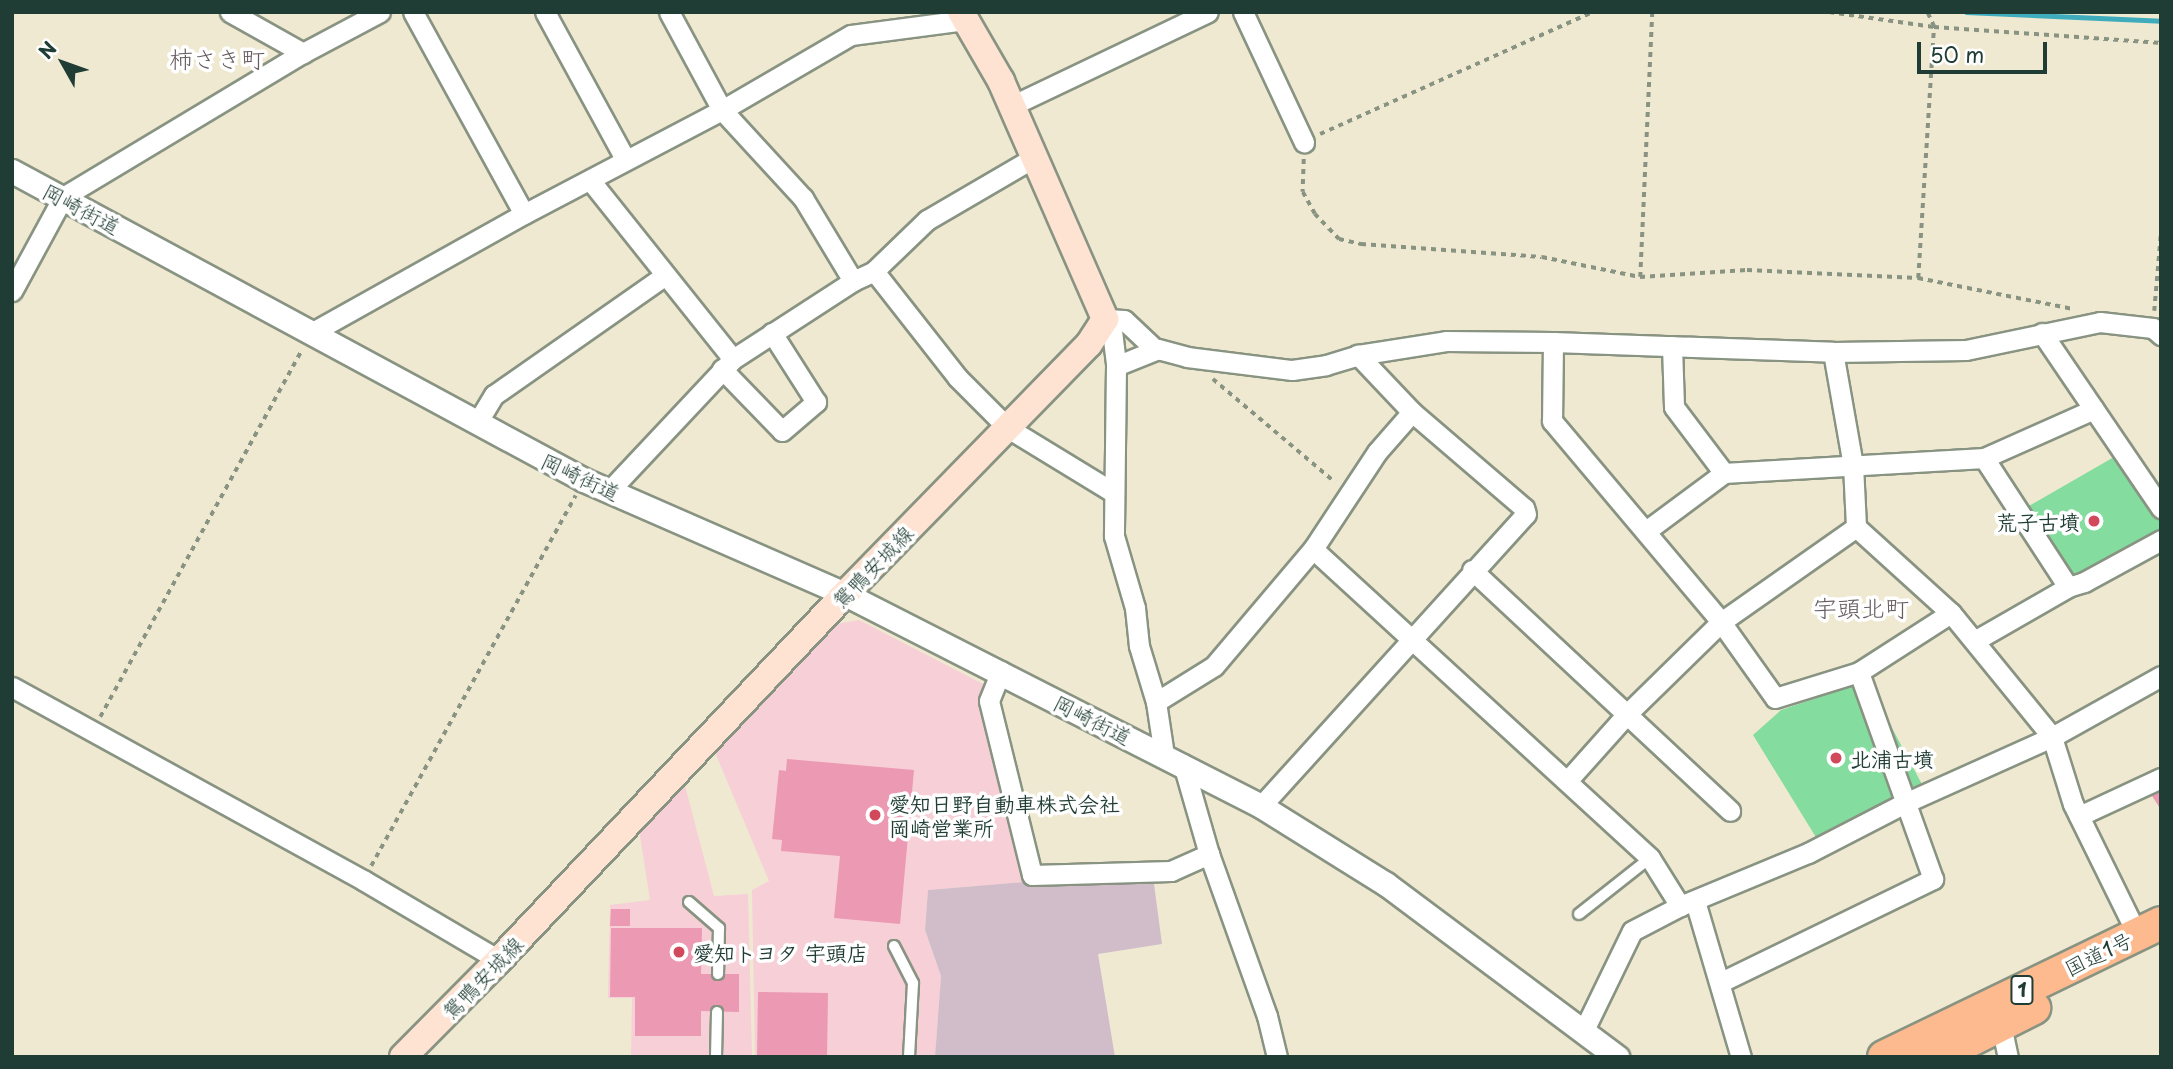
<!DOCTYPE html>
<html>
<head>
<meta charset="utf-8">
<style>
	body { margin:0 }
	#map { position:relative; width:2173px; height:1069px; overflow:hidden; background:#f0e9d1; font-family:"Playpen Sans","Klee One",sans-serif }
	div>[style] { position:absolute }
	.built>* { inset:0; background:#f6cfd7 }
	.industrial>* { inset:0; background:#d1bdc9 }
	.green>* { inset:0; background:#85dc9f }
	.stream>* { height:5px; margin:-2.5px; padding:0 2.5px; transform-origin:2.5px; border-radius:2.5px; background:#3eacbc }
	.building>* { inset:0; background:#ec99b4 }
	.path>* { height:3.5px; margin-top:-1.75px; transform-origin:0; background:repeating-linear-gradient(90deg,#889382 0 5px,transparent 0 10px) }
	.roads { filter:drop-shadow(2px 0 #889382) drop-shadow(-2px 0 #889382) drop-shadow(0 2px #889382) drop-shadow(0 -2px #889382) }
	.service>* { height:10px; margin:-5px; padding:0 5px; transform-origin:5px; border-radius:5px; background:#fff }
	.minor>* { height:19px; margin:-9.5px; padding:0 9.5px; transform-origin:9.5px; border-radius:9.5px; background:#fff }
	.tertiary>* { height:23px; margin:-11.5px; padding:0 11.5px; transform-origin:11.5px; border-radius:11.5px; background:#fff }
	.secondary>* { height:26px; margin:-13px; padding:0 13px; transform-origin:13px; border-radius:13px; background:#fee3d2 }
	.trunk>* { height:32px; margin:-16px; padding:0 16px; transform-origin:16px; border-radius:16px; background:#fcba8e }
	.dots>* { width:19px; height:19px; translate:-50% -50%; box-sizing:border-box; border:4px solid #fff; border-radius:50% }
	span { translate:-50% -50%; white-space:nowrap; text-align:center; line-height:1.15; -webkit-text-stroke:7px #fff; paint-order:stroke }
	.shield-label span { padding:2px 5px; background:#fff; border:2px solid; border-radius:5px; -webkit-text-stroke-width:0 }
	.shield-label { font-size:19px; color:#1f3d34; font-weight:700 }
	.street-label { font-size:21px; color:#1f3d34 }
	.poi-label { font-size:21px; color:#1f3d34; font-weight:700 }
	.right { translate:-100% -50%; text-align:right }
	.left { translate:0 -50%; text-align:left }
	.quarter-label { font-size:24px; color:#675d61 }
	.frame { position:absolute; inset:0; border:14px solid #1f3d34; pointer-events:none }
	.north { position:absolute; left:28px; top:28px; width:70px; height:70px; -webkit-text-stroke:5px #fff; paint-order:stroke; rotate:310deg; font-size:19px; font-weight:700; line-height:28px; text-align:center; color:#1f3d34 }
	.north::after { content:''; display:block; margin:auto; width:24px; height:32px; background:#1f3d34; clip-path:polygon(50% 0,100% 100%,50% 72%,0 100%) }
	.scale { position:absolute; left:1917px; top:42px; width:130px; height:32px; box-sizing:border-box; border:4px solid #1f3d34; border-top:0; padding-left:9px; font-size:21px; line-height:24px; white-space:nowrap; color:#1f3d34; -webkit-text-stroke:5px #fff; paint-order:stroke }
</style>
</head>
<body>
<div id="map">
	<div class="built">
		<div style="clip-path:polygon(859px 620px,985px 685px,980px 700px,1024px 882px,928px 890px,925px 930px,941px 976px,935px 1057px,755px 1057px,752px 890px,769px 881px,714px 750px,830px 625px)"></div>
		<div style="clip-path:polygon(683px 778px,714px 896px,748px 894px,752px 1057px,631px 1057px,632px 998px,608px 998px,610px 905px,650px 900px,638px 823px)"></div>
	</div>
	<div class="industrial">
		<div style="clip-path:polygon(1024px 882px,1154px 884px,1162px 944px,1098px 954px,1115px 1057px,935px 1057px,941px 976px,925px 930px,928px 890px)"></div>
	</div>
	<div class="green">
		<div style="clip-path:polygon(2114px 457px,2161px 519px,2161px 532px,2140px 539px,2070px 578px,2027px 507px)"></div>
		<div style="clip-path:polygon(1867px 681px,1925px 790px,1817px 839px,1753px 735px,1781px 710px)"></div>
	</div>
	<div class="stream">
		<div style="left:1966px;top:12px;width:195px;rotate:2.6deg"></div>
	</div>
	<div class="building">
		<div style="clip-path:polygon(787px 759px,914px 770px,900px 924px,834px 918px,840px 856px,781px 851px,782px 840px,772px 839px,779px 770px,786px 771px)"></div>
		<div style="clip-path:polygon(2161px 782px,2161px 810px,2147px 788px)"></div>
		<div style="clip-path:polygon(611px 909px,630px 909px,630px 926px,610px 926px)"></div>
		<div style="clip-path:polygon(611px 928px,702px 928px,701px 974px,739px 974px,739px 1012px,701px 1011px,701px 1036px,635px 1036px,635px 997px,610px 997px)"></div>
		<div style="clip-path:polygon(758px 992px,828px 993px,827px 1057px,757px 1057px)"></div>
	</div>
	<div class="path">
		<div style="left:1829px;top:12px;width:106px;rotate:8.1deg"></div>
		<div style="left:1934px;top:27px;width:228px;rotate:4deg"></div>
		<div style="left:1320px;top:134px;width:299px;rotate:-24.1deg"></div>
		<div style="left:1304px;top:159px;width:33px;rotate:92deg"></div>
		<div style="left:1303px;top:192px;width:25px;rotate:61deg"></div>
		<div style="left:1315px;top:214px;width:35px;rotate:46deg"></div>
		<div style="left:1339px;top:239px;width:23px;rotate:13deg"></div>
		<div style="left:1361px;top:244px;width:181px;rotate:4.1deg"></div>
		<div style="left:1542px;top:257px;width:100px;rotate:11.5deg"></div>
		<div style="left:1640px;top:277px;width:107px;rotate:-3.7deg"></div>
		<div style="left:1747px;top:270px;width:171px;rotate:2.7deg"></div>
		<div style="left:1918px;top:278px;width:158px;rotate:11.3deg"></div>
		<div style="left:1640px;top:277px;width:265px;rotate:-87.4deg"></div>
		<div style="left:1918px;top:278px;width:252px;rotate:-86.4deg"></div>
		<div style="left:1934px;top:27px;width:17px;rotate:-115deg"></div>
		<div style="left:2154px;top:311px;width:81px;rotate:-85.1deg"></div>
		<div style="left:1213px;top:379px;width:160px;rotate:40.2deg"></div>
		<div style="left:100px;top:717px;width:419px;rotate:-61.2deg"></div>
		<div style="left:371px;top:866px;width:423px;rotate:-61.1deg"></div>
	</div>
	<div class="roads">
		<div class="service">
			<div style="left:689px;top:902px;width:40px;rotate:41deg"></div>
			<div style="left:719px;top:928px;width:46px;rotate:91.2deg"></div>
			<div style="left:1579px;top:914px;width:90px;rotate:-38.3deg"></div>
			<div style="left:894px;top:946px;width:42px;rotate:62.8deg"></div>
			<div style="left:913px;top:983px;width:74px;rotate:93.1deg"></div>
			<div style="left:716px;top:1057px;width:45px;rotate:-88.7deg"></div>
		</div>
		<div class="minor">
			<div style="left:230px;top:12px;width:84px;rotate:29.3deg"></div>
			<div style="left:413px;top:12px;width:230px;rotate:61.2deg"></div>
			<div style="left:545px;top:12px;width:167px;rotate:61.4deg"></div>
			<div style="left:669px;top:12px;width:111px;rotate:61.6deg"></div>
			<div style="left:722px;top:110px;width:120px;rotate:47.4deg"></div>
			<div style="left:803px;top:198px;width:97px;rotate:58.9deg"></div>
			<div style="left:1243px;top:12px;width:144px;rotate:64.9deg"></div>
			<div style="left:1011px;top:106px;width:218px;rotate:-25.5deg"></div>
			<div style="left:590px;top:180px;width:229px;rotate:51.4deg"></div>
			<div style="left:874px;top:271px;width:135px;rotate:51.9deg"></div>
			<div style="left:957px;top:377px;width:72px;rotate:45deg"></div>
			<div style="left:1008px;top:428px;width:123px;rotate:31.4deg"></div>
			<div style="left:12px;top:291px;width:107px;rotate:-61.5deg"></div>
			<div style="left:63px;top:197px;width:280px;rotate:-31deg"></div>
			<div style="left:303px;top:53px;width:87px;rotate:-28deg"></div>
			<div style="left:1105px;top:319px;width:14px;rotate:60deg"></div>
			<div style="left:1112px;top:331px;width:35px;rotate:83deg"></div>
			<div style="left:1116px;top:366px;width:170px;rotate:90.7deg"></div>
			<div style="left:1114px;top:536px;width:75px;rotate:73.7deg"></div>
			<div style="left:1135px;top:608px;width:38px;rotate:84deg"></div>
			<div style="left:1139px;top:646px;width:59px;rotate:73.1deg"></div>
			<div style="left:1156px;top:702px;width:54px;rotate:81.4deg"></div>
			<div style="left:1105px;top:319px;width:19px;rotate:3deg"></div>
			<div style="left:1124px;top:320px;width:44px;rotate:43.2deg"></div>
			<div style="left:311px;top:333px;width:244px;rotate:-29.2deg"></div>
			<div style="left:524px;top:214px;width:224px;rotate:-27.7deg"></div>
			<div style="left:722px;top:110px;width:149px;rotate:-30.2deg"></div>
			<div style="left:851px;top:35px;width:115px;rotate:-7.5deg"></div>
			<div style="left:2042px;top:333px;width:212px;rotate:55.8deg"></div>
			<div style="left:1553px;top:342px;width:79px;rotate:90.7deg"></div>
			<div style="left:1552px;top:421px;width:263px;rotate:49.9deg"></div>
			<div style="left:1721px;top:622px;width:93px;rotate:54.6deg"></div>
			<div style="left:1775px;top:698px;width:88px;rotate:-17.2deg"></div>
			<div style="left:1672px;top:346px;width:61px;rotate:88.1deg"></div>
			<div style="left:1674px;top:407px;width:83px;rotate:52.9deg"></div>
			<div style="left:1833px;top:352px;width:115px;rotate:80deg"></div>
			<div style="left:1853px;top:465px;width:62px;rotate:87.2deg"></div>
			<div style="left:1856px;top:527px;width:128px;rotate:42.2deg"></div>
			<div style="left:1951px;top:613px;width:160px;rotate:50.8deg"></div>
			<div style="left:2052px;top:737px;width:70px;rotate:72.6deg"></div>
			<div style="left:2073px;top:804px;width:145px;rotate:63.8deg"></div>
			<div style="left:1116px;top:366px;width:45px;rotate:-22deg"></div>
			<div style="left:1158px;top:349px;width:30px;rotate:15deg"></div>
			<div style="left:1187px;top:357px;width:106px;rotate:7.1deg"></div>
			<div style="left:1292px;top:370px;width:34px;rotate:-8deg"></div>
			<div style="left:1326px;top:365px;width:34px;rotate:-17deg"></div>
			<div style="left:1358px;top:355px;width:89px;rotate:-9deg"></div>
			<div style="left:1446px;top:341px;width:107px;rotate:0.5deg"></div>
			<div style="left:1553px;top:342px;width:280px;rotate:2deg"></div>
			<div style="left:1833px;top:352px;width:133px;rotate:-0.9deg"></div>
			<div style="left:1966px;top:350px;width:137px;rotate:-11.8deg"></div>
			<div style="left:2100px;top:322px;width:53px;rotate:6.5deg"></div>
			<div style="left:2153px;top:328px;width:11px;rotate:41deg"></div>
			<div style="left:722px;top:369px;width:86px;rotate:45.9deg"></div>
			<div style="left:782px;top:431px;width:45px;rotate:-40.5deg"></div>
			<div style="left:816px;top:402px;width:82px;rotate:-122.5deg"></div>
			<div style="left:477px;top:423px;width:33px;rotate:-59deg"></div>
			<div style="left:494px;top:395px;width:208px;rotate:-35deg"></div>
			<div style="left:1984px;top:458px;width:154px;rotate:56.9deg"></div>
			<div style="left:610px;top:490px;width:180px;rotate:-46.8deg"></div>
			<div style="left:733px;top:359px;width:143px;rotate:-33deg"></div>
			<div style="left:853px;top:281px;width:23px;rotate:-25deg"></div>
			<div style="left:874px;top:271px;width:74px;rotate:-43.9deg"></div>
			<div style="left:927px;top:220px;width:125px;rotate:-30.3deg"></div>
			<div style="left:1646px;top:531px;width:97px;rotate:-36.6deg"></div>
			<div style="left:1724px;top:473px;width:260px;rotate:-3.3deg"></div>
			<div style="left:1984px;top:458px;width:120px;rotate:-24deg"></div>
			<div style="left:1313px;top:549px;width:457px;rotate:42.5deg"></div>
			<div style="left:1650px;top:858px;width:57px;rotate:58deg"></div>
			<div style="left:1472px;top:570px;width:353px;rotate:43deg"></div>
			<div style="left:1976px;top:640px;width:106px;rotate:-29.9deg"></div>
			<div style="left:2068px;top:587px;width:17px;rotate:-17deg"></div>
			<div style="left:2084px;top:582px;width:88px;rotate:-28.6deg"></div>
			<div style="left:1001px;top:671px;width:32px;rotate:112deg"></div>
			<div style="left:989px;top:701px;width:179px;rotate:76.1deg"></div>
			<div style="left:1032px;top:875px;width:139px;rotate:-1.6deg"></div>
			<div style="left:1171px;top:871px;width:42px;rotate:-24.1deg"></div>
			<div style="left:12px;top:687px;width:401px;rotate:28.8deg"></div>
			<div style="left:363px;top:880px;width:158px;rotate:30.5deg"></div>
			<div style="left:1156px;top:702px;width:68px;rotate:-31.8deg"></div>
			<div style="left:1214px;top:666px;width:153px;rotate:-49.8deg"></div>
			<div style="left:1313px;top:549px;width:116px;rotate:-56.6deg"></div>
			<div style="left:1377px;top:452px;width:53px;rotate:-48.8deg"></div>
			<div style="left:1183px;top:764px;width:94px;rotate:73.9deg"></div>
			<div style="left:1209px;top:854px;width:172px;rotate:70.3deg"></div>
			<div style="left:1267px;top:1016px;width:42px;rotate:76.3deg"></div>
			<div style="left:1568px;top:780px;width:89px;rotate:-48.2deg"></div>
			<div style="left:1627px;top:714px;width:132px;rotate:-44.4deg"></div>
			<div style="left:1721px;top:622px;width:165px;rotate:-35.1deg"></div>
			<div style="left:1261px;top:806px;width:394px;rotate:-47.8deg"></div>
			<div style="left:1526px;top:514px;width:6px;rotate:-108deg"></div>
			<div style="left:1524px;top:508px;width:148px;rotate:-139.4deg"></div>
			<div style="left:1412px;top:412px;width:79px;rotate:-133.5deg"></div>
			<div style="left:2079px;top:816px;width:90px;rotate:-24.9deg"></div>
			<div style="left:1695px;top:901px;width:163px;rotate:73.6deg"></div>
			<div style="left:1721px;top:982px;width:236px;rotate:-25.9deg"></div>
			<div style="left:1933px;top:879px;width:220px;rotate:-109.7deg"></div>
			<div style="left:1859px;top:672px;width:109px;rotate:-32.7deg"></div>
			<div style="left:2001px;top:1025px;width:33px;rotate:78deg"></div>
			<div style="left:1583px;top:1032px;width:112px;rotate:-64.1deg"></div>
			<div style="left:1632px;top:931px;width:54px;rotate:-27.5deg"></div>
			<div style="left:1680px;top:906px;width:139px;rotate:-22.5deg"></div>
			<div style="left:1808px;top:853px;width:109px;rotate:-27.3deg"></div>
			<div style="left:1905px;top:803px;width:161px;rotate:-24.2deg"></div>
			<div style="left:2052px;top:737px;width:125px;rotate:-29.2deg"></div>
		</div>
		<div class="tertiary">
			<div style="left:12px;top:171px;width:650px;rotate:28.38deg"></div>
			<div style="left:584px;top:480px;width:285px;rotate:23.6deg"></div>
			<div style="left:845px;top:594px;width:467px;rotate:27deg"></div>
			<div style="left:1261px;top:806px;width:147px;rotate:32deg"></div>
			<div style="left:1386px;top:884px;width:289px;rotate:36.8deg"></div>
		</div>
		<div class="secondary">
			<div style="left:403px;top:1057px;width:136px;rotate:-45.3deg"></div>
			<div style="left:499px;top:960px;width:504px;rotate:-46.61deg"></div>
			<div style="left:845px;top:594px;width:349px;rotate:-45.7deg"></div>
			<div style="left:1089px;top:344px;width:30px;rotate:-57deg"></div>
			<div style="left:1105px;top:319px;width:260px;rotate:-113.6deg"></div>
			<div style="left:1001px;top:81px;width:80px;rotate:-120.1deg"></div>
		</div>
		<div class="trunk">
			<div style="left:1884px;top:1057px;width:308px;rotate:-25.8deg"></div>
			<div style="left:1937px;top:1057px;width:109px;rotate:-26.8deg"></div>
		</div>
	</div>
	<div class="dots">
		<div style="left:2094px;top:521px;background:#d1495b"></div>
		<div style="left:1836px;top:758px;background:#d1495b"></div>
		<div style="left:875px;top:815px;background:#d1495b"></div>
		<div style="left:679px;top:952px;background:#d1495b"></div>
	</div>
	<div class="shield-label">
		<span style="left:2022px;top:990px">1</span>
	</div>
	<div class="street-label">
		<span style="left:82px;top:208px;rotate:28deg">岡崎街道</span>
		<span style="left:581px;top:476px;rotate:25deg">岡崎街道</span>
		<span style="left:872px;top:566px;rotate:-46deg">鴛鴨安城線</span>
		<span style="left:1093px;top:719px;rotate:27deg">岡崎街道</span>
		<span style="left:2098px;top:953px;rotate:-26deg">国道1号</span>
		<span style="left:482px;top:977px;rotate:-46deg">鴛鴨安城線</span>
	</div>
	<div class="poi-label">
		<span class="right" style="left:2080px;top:521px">荒子古墳</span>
		<span class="left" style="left:1850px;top:758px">北浦古墳</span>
		<span class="left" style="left:889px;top:815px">愛知日野自動車株式会社<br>岡崎営業所</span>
		<span class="left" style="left:693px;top:952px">愛知トヨタ 宇頭店</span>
	</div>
	<div class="quarter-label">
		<span style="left:217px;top:59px">柿さき町</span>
		<span style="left:1861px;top:608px">宇頭北町</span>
	</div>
	<div class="frame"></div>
	<div class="north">N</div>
	<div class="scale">50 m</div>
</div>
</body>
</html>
